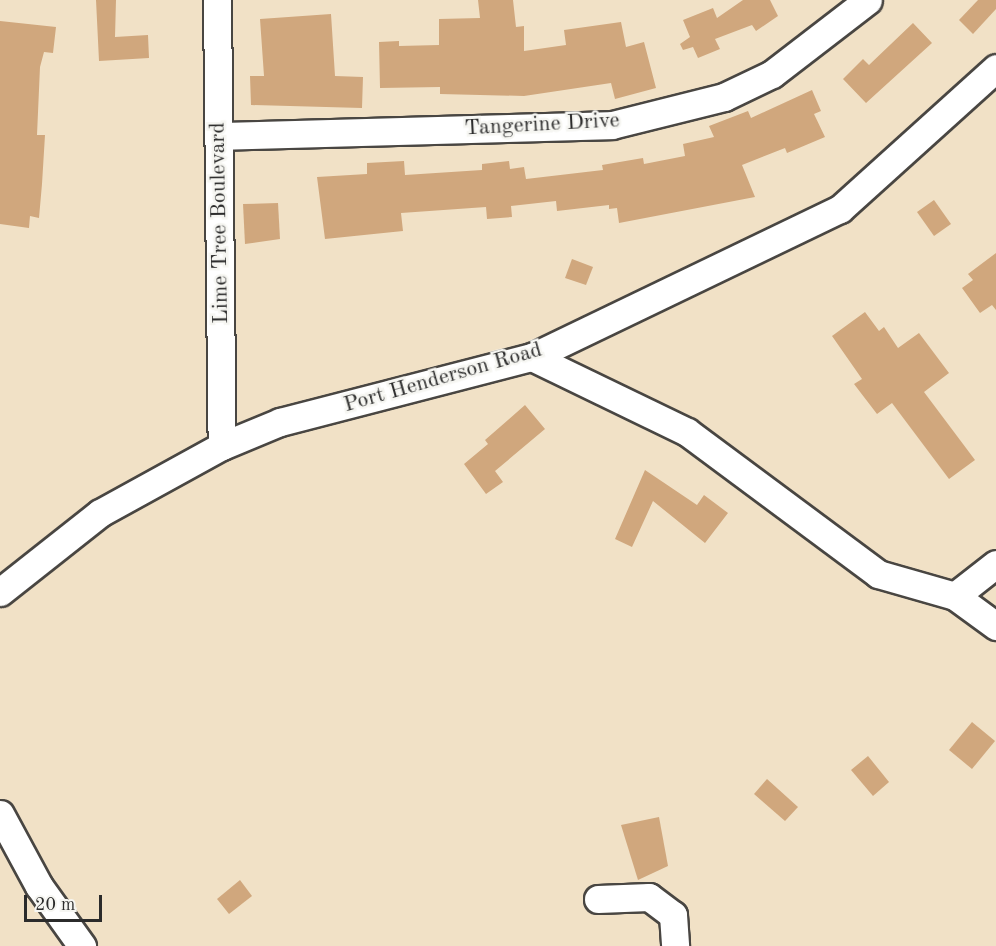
<!DOCTYPE html>
<html>
<head>
<meta charset="utf-8">
<style>
	body { margin:0 }
	#map { position:relative; width:996px; height:946px; overflow:hidden; background:#f1e1c6; font-family:"Old Standard TT",serif }
	div>[style] { position:absolute }
	.building>* { inset:0; background:#d0a77d }
	.roads { filter:drop-shadow(2px 0 #494642) drop-shadow(-2px 0 #494642) drop-shadow(0 2px #494642) drop-shadow(0 -2px #494642) }
	.minor>* { height:27px; margin:-13.5px; padding:0 13.5px; transform-origin:13.5px; border-radius:13.5px; background:#fff }
	span { translate:-50% -50%; white-space:nowrap; text-align:center; line-height:1.15; -webkit-text-stroke:5px #f6f6f2; paint-order:stroke }
	.street-label { font-size:22px; color:#2b2b2b }
	.scale { position:absolute; left:24px; top:895px; width:78px; height:27px; box-sizing:border-box; border:3px solid #2b2b2b; border-top:0; padding-left:8px; font-size:18px; line-height:21px; white-space:nowrap; color:#2b2b2b; -webkit-text-stroke:4px #f6f6f2; paint-order:stroke }
</style>
</head>
<body>
<div id="map">
	<div class="building">
		<div style="clip-path:polygon(96px 0,116px 0,115px 37px,148px 35px,149px 58px,99px 61px)"></div>
		<div style="clip-path:polygon(478px 0,513px 0,516px 27px,524px 26px,524px 51px,566px 45px,564px 30px,621px 22px,626px 47px,644px 42px,656px 88px,615px 99px,611px 83px,524px 96px,440px 94px,440px 87px,380px 88px,379px 42px,399px 41px,399px 46px,439px 45px,439px 19px,480px 18px)"></div>
		<div style="clip-path:polygon(743px 0,770px 0,778px 16px,756px 31px,752px 25px,715px 39px,720px 49px,698px 58px,693px 47px,683px 50px,680px 44px,690px 37px,683px 20px,713px 8px,717px 18px)"></div>
		<div style="clip-path:polygon(978px 0,996px 0,996px 9px,973px 34px,959px 20px)"></div>
		<div style="clip-path:polygon(331px 14px,335px 76px,363px 77px,362px 108px,251px 105px,250px 76px,264px 76px,260px 19px)"></div>
		<div style="clip-path:polygon(0 21px,56px 27px,53px 53px,44px 52px,40px 67px,37px 135px,45px 135px,42px 184px,39px 218px,30px 216px,29px 228px,0 224px)"></div>
		<div style="clip-path:polygon(913px 23px,932px 43px,866px 103px,843px 79px,863px 59px,869px 65px)"></div>
		<div style="clip-path:polygon(812px 90px,821px 111px,814px 114px,825px 137px,787px 153px,785px 148px,742px 165px,755px 197px,619px 223px,617px 208px,609px 209px,609px 205px,557px 211px,556px 201px,511px 206px,512px 217px,487px 219px,486px 207px,401px 213px,403px 231px,325px 239px,317px 177px,367px 174px,367px 163px,404px 161px,405px 175px,482px 170px,482px 164px,509px 161px,510px 169px,524px 167px,526px 179px,603px 170px,602px 165px,643px 158px,644px 164px,685px 156px,683px 144px,714px 137px,709px 126px,748px 111px,751px 118px)"></div>
		<div style="clip-path:polygon(934px 200px,951px 224px,934px 236px,917px 212px)"></div>
		<div style="clip-path:polygon(278px 203px,280px 239px,245px 244px,243px 204px)"></div>
		<div style="clip-path:polygon(996px 253px,996px 310px,992px 305px,980px 313px,962px 288px,973px 280px,968px 274px)"></div>
		<div style="clip-path:polygon(572px 259px,593px 267px,586px 285px,565px 278px)"></div>
		<div style="clip-path:polygon(865px 312px,879px 331px,884px 327px,898px 348px,919px 333px,949px 373px,924px 392px,975px 460px,949px 479px,892px 403px,877px 414px,854px 384px,862px 379px,832px 336px)"></div>
		<div style="clip-path:polygon(525px 405px,545px 429px,495px 471px,503px 482px,486px 494px,464px 464px,488px 444px,485px 440px)"></div>
		<div style="clip-path:polygon(645px 470px,697px 505px,704px 495px,728px 513px,705px 543px,653px 501px,632px 547px,615px 539px)"></div>
		<div style="clip-path:polygon(972px 722px,995px 741px,972px 769px,949px 750px)"></div>
		<div style="clip-path:polygon(868px 756px,889px 782px,873px 796px,851px 770px)"></div>
		<div style="clip-path:polygon(767px 779px,798px 807px,785px 821px,754px 794px)"></div>
		<div style="clip-path:polygon(659px 817px,668px 866px,638px 880px,621px 825px)"></div>
		<div style="clip-path:polygon(240px 880px,252px 896px,229px 914px,217px 899px)"></div>
	</div>
	<div class="roads">
		<div class="minor">
			<div style="left:217px;top:0;width:446px;rotate:89.4deg"></div>
			<div style="left:219px;top:136px;width:393px;rotate:-1.6deg"></div>
			<div style="left:612px;top:125px;width:115px;rotate:-14deg"></div>
			<div style="left:724px;top:97px;width:53px;rotate:-25.6deg"></div>
			<div style="left:772px;top:74px;width:121px;rotate:-37.6deg"></div>
			<div style="left:532px;top:357px;width:172px;rotate:25.8deg"></div>
			<div style="left:687px;top:432px;width:238px;rotate:36.6deg"></div>
			<div style="left:878px;top:574px;width:80px;rotate:15.9deg"></div>
			<div style="left:955px;top:596px;width:51px;rotate:36.2deg"></div>
			<div style="left:0;top:592px;width:127px;rotate:-38.3deg"></div>
			<div style="left:100px;top:513px;width:139px;rotate:-28.8deg"></div>
			<div style="left:222px;top:446px;width:63px;rotate:-22.5deg"></div>
			<div style="left:280px;top:422px;width:260px;rotate:-14.5deg"></div>
			<div style="left:532px;top:357px;width:342px;rotate:-25.7deg"></div>
			<div style="left:840px;top:209px;width:210px;rotate:-42.1deg"></div>
			<div style="left:955px;top:596px;width:52px;rotate:-38deg"></div>
			<div style="left:0;top:814px;width:82px;rotate:61.6deg"></div>
			<div style="left:39px;top:886px;width:74px;rotate:54.4deg"></div>
			<div style="left:598px;top:899px;width:51px;rotate:-2.2deg"></div>
			<div style="left:649px;top:897px;width:30px;rotate:37deg"></div>
			<div style="left:673px;top:915px;width:31px;rotate:86deg"></div>
		</div>
	</div>
	<div class="street-label">
		<span style="left:542px;top:125px;rotate:-3deg">Tangerine Drive</span>
		<span style="left:220px;top:223px;rotate:-91deg">Lime Tree Boulevard</span>
		<span style="left:443px;top:378px;rotate:-16deg">Port Henderson Road</span>
	</div>
	<div class="scale">20 m</div>
</div>
</body>
</html>
